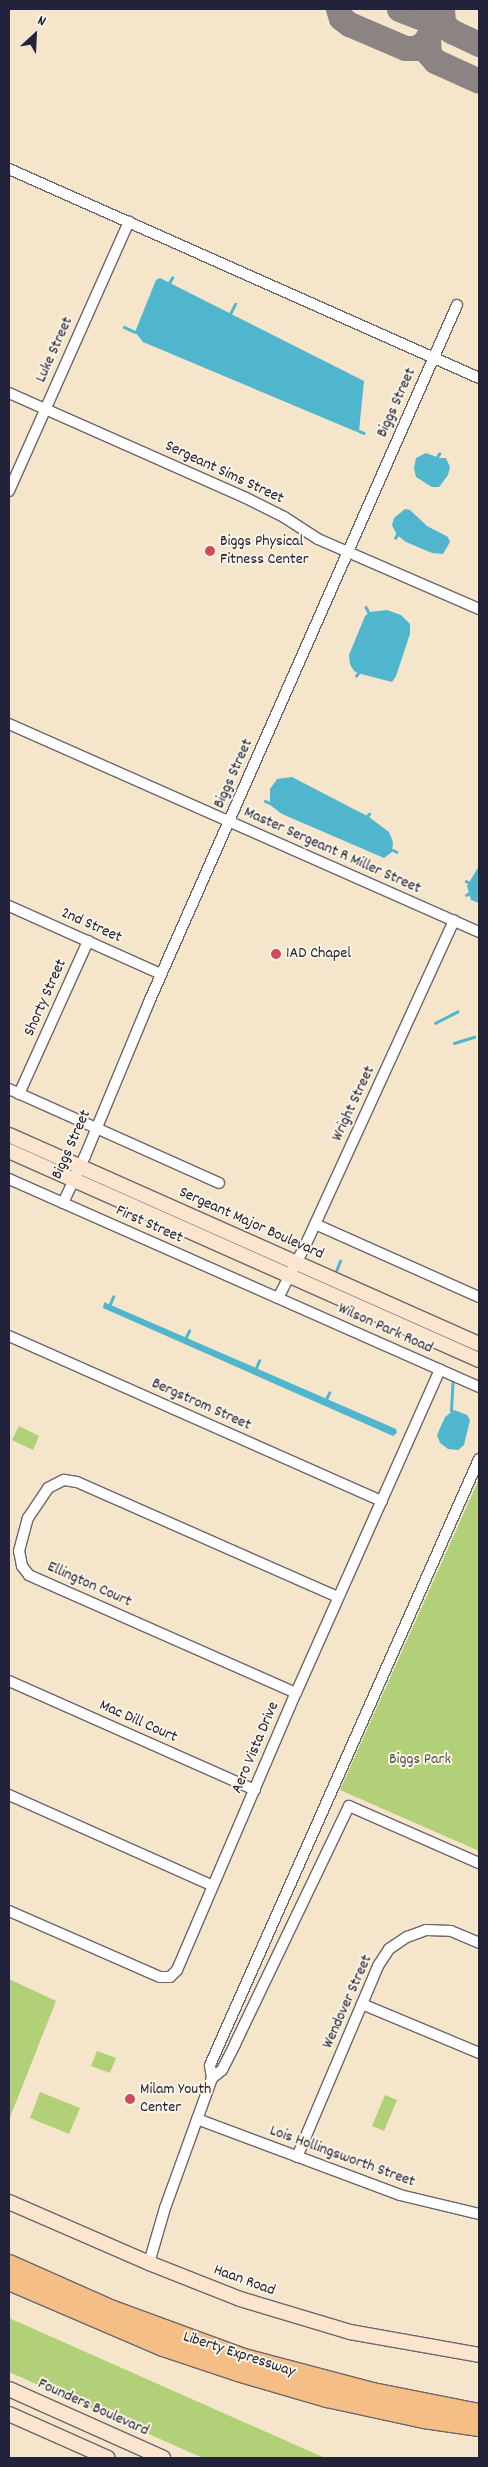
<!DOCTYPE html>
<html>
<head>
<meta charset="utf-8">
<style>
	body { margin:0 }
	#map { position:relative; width:488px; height:2467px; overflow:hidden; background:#f5e5cb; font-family:Dekko,sans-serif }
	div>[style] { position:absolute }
	.green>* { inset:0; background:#b1d077 }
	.water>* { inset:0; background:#50b6ce }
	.stream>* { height:2.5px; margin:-1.25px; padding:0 1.25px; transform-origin:1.25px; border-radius:1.25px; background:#50b6ce }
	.taxiway>* { height:25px; margin:-12.5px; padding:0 12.5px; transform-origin:12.5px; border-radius:12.5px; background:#8c8483 }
	.roads { filter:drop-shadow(1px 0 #6c666d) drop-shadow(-1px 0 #6c666d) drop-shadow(0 1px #6c666d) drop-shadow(0 -1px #6c666d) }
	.street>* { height:10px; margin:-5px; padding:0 5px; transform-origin:5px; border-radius:5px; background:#fff }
	.secondary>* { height:14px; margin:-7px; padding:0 7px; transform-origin:7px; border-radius:7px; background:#fbe5cf }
	.highway>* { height:18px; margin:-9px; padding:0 9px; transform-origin:9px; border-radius:9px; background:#f6be87 }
	.dots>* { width:14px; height:14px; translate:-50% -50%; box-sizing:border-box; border:2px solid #fcf5e5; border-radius:50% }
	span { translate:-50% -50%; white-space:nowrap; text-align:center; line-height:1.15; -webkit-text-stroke:4px #fcf5e5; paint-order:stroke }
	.street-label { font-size:16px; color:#22223b }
	.poi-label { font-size:16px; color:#22223b }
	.left { translate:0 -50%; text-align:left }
	.park-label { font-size:16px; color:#4d564d }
	.frame { position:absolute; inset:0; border:10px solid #22223b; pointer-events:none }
	.north { position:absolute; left:10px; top:10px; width:50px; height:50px; -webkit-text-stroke:4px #fcf5e5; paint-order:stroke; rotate:25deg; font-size:14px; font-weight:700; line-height:20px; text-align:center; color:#22223b }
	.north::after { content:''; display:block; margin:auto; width:18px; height:22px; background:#22223b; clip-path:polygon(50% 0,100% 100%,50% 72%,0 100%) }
</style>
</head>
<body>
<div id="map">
	<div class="green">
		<div style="clip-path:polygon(19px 1426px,39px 1436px,33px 1450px,12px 1440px)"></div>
		<div style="clip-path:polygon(479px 1479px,479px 1851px,340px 1790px)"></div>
		<div style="clip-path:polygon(9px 1979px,56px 2001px,9px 2120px)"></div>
		<div style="clip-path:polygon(97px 2051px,116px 2058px,110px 2073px,91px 2066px)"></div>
		<div style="clip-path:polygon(40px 2092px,80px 2108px,69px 2134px,30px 2118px)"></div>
		<div style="clip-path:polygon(385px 2095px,397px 2100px,384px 2131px,372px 2126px)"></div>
		<div style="clip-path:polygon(9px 2318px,325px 2458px,203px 2458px,9px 2372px)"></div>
	</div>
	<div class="water">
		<div style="clip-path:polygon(160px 278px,364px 381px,359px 431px,357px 432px,143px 342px,135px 332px,156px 280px)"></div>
		<div style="clip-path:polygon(426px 453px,439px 458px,446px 458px,450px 467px,448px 475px,439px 487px,432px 487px,416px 477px,414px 468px,416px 458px)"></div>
		<div style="clip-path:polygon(405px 509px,410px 510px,427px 526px,448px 537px,450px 542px,443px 554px,432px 553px,406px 542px,397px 535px,392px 525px,394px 518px)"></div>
		<div style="clip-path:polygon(387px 610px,401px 615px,410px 624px,410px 634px,396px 676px,392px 682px,361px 674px,354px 671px,350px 664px,349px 655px,365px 616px,370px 612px)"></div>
		<div style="clip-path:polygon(292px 777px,369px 817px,389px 832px,393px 842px,392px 852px,384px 858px,282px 814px,270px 805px,270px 789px,277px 779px)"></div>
		<div style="clip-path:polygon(479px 866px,479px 903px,471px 900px,467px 886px)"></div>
		<div style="clip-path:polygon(104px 1302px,396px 1429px,397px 1433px,393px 1436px,103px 1308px)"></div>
		<div style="clip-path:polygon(454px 1410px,467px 1415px,470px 1420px,464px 1445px,458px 1450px,448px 1449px,440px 1443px,437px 1435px,445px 1417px)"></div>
	</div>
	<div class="stream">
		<div style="left:169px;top:283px;width:6px;rotate:-59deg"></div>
		<div style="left:230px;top:314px;width:11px;rotate:-63deg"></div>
		<div style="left:124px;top:327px;width:12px;rotate:24deg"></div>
		<div style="left:359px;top:431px;width:5px;rotate:22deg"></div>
		<div style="left:437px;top:457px;width:4px;rotate:-56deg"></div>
		<div style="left:395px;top:538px;width:4px;rotate:-56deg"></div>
		<div style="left:366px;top:607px;width:7px;rotate:63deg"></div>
		<div style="left:356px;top:676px;width:4px;rotate:-56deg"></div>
		<div style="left:265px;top:801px;width:5px;rotate:22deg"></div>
		<div style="left:367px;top:816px;width:3px;rotate:-45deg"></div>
		<div style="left:393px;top:850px;width:4px;rotate:27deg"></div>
		<div style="left:466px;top:881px;width:4px;rotate:27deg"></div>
		<div style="left:466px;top:895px;width:4px;rotate:-27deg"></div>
		<div style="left:435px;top:1023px;width:25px;rotate:-27deg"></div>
		<div style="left:454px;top:1043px;width:21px;rotate:-17deg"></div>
		<div style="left:334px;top:1276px;width:16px;rotate:-68deg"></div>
		<div style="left:110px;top:1304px;width:8px;rotate:-67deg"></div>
		<div style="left:186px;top:1337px;width:7px;rotate:-63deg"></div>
		<div style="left:256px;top:1368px;width:8px;rotate:-67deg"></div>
		<div style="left:326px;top:1399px;width:7px;rotate:-63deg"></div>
		<div style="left:451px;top:1411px;width:33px;rotate:-87deg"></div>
	</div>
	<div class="taxiway">
		<div style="left:338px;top:9px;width:9px;rotate:72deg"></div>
		<div style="left:341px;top:18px;width:10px;rotate:37deg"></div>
		<div style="left:349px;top:24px;width:61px;rotate:23.2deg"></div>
		<div style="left:405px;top:48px;width:10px"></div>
		<div style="left:415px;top:48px;width:9px;rotate:-27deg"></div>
		<div style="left:423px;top:44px;width:9px;rotate:-54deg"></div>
		<div style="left:399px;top:9px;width:25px;rotate:21deg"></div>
		<div style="left:422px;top:18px;width:9px;rotate:-6deg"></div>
		<div style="left:431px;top:17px;width:13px;rotate:-39deg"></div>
		<div style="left:441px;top:9px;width:31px;rotate:115deg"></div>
		<div style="left:428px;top:37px;width:17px;rotate:87deg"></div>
		<div style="left:429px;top:54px;width:9px;rotate:49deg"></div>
		<div style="left:435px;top:61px;width:48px;rotate:24.4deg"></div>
		<div style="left:442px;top:9px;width:15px;rotate:86deg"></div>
		<div style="left:443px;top:24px;width:11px;rotate:41deg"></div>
		<div style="left:451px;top:31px;width:31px;rotate:25deg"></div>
	</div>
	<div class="roads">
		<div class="street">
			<div style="left:9px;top:169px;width:514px;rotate:23.97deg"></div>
			<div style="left:9px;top:393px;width:259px;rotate:23.9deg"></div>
			<div style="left:246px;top:498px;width:42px;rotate:26.6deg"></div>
			<div style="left:284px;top:517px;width:40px;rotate:32.9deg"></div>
			<div style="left:318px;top:539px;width:176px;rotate:23.5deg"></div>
			<div style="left:9px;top:491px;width:295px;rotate:-66deg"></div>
			<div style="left:9px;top:724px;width:514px;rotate:23.87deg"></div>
			<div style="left:9px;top:906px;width:167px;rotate:24.1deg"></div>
			<div style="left:9px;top:1089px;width:230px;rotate:24.1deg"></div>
			<div style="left:19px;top:1094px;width:168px;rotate:-65.7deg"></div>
			<div style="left:9px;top:1179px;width:514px;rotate:23.87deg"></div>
			<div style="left:63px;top:1203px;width:52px;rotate:-64.9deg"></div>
			<div style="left:85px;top:1156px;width:167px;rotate:-67.4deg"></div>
			<div style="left:149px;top:1002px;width:762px;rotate:-66.16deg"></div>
			<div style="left:315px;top:1224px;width:180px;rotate:24deg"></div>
			<div style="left:278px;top:1298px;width:59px;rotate:-62.6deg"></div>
			<div style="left:305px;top:1246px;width:358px;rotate:-65.4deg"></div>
			<div style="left:9px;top:1336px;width:408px;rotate:23.9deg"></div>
			<div style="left:9px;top:1681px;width:269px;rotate:23.9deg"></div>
			<div style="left:296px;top:1693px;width:292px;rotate:-156.2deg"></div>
			<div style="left:29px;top:1575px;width:11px;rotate:-128deg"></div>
			<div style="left:22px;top:1566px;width:15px;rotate:-101deg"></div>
			<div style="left:19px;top:1551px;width:34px;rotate:-75deg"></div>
			<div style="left:28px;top:1518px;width:36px;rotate:-56deg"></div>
			<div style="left:48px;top:1488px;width:18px;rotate:-27deg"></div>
			<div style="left:64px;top:1480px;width:13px;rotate:9deg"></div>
			<div style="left:77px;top:1482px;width:285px;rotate:23.8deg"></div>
			<div style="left:9px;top:1795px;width:223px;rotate:24deg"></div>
			<div style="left:9px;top:1911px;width:165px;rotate:23.6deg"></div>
			<div style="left:160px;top:1977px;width:10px"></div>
			<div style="left:170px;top:1977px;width:10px;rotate:-45deg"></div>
			<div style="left:177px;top:1970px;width:301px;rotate:-66.8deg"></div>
			<div style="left:296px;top:1693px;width:354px;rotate:-66deg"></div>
			<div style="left:362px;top:2004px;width:127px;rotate:22.7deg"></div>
			<div style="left:212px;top:2078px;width:13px;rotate:-39deg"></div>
			<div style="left:222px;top:2070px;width:29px;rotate:-63deg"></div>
			<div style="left:235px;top:2044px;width:264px;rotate:-64.4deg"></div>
			<div style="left:349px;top:1806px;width:142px;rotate:23.7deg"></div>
			<div style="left:197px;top:2119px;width:217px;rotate:20.5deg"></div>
			<div style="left:400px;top:2195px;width:81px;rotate:13.5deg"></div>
			<div style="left:297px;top:2157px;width:207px;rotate:-67deg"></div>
			<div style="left:378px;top:1966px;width:20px;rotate:-57deg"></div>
			<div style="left:389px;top:1949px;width:22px;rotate:-34deg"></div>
			<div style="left:407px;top:1937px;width:20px;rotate:-20deg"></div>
			<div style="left:426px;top:1930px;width:25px;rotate:2deg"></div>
			<div style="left:451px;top:1931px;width:30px;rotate:23deg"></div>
			<div style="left:149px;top:2263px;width:57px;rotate:-73.8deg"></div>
			<div style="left:165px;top:2208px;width:138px;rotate:-70.1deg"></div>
			<div style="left:212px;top:2078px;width:13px;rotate:-99deg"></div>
			<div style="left:210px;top:2065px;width:663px;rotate:-66.06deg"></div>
		</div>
		<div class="secondary">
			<div style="left:9px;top:1135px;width:514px;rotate:23.97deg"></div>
			<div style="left:9px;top:1151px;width:514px;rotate:23.97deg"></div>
			<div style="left:9px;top:2202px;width:153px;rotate:23.5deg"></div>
			<div style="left:149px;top:2263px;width:98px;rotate:21.6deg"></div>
			<div style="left:240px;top:2299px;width:115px;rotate:16.7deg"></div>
			<div style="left:350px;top:2332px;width:131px;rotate:10.1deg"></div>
			<div style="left:9px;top:2389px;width:169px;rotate:24.1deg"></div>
			<div style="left:9px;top:2414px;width:108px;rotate:24deg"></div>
		</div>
		<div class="highway">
			<div style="left:9px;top:2264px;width:114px;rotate:23.9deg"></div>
			<div style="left:113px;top:2310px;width:140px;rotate:20.1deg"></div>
			<div style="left:244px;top:2358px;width:133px;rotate:14.8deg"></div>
			<div style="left:373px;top:2392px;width:108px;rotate:11.2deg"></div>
			<div style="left:9px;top:2281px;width:168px;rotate:23.2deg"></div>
			<div style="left:163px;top:2347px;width:79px;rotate:18.4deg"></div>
			<div style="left:238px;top:2372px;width:93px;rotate:16.3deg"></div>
			<div style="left:327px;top:2398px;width:99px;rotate:12.2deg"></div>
			<div style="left:424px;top:2419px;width:56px;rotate:8.3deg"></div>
		</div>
	</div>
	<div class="dots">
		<div style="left:210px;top:551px;background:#d1495b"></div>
		<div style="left:276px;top:954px;background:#d1495b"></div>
		<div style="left:130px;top:2099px;background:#d1495b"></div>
	</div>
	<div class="street-label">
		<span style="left:55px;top:350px;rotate:-66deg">Luke Street</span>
		<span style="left:397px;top:403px;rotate:-66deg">Biggs Street</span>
		<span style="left:224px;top:473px;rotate:25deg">Sergeant Sims Street</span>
		<span style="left:234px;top:774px;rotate:-66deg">Biggs Street</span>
		<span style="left:332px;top:851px;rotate:24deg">Master Sergeant R Miller Street</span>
		<span style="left:91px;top:926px;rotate:24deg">2nd Street</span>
		<span style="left:46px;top:998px;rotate:-66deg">Shorty Street</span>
		<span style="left:354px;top:1104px;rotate:-65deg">Wright Street</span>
		<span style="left:72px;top:1145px;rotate:-66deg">Biggs Street</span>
		<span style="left:251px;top:1224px;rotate:24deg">Sergeant Major Boulevard</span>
		<span style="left:149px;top:1225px;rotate:24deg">First Street</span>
		<span style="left:385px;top:1329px;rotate:24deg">Wilson Park Road</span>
		<span style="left:201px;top:1405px;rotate:24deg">Bergstrom Street</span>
		<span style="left:89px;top:1585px;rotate:24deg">Ellington Court</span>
		<span style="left:138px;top:1722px;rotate:24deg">Mac Dill Court</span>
		<span style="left:256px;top:1748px;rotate:-67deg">Aero Vista Drive</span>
		<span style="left:348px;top:2002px;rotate:-66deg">Wendover Street</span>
		<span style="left:342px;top:2157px;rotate:20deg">Lois Hollingsworth Street</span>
		<span style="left:244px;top:2281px;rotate:20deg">Haan Road</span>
		<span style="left:239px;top:2355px;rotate:18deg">Liberty Expressway</span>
		<span style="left:93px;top:2408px;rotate:24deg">Founders Boulevard</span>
	</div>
	<div class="poi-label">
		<span class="left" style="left:220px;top:551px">Biggs Physical<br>Fitness Center</span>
		<span class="left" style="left:286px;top:954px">1AD Chapel</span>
		<span class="left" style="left:140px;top:2099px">Milam Youth<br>Center</span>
	</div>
	<div class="park-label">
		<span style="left:420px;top:1760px">Biggs Park</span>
	</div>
	<div class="frame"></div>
	<div class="north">N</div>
</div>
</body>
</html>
